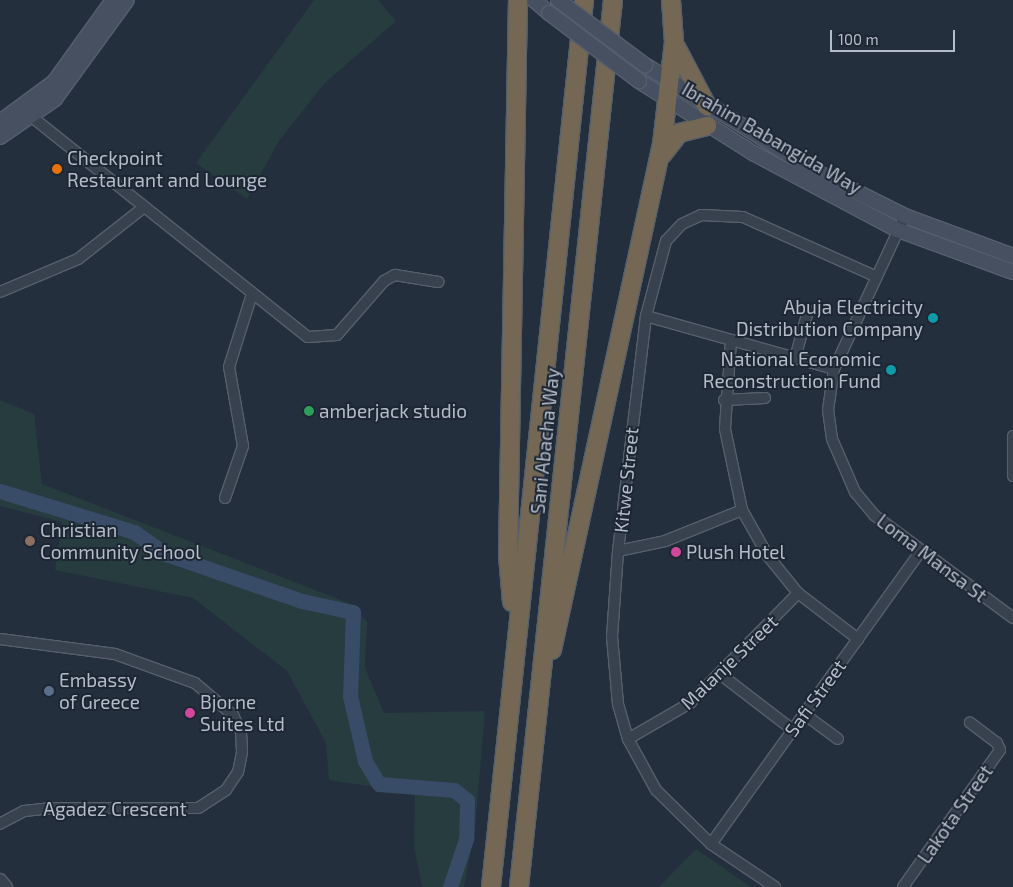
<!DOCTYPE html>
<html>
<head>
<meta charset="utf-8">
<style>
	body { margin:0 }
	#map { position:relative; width:1013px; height:887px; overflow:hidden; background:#242f3e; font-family:"Exo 2",sans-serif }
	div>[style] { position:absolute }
	.green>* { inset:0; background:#263c3f }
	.river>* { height:15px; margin:-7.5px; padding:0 7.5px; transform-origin:7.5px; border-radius:7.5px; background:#394c67 }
	.roads { filter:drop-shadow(1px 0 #565f6c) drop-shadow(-1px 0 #565f6c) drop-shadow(0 1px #565f6c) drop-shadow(0 -1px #565f6c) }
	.minor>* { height:10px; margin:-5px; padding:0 5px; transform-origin:5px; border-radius:5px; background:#38414e }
	.tertiary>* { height:12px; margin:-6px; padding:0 6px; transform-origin:6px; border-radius:6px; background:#38414e }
	.secondary>* { height:14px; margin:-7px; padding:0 7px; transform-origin:7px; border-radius:7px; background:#465061 }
	.motorway>* { height:18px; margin:-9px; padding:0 9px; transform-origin:9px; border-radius:9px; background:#746855 }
	.bridges { filter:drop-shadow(1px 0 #565f6c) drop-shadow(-1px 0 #565f6c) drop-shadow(0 1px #565f6c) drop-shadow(0 -1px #565f6c) }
	.secondary-bridge>* { height:14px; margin:-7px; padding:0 7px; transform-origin:7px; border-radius:7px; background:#465061 }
	.dots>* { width:14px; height:14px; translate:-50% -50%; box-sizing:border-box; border:2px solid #1d2633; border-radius:50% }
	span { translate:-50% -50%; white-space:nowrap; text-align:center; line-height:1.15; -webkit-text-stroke:4px #1d2633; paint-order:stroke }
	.street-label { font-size:19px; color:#b4bcc9 }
	.poi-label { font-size:19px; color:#b4bcc9 }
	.left { translate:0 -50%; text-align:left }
	.right { translate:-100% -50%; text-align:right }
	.scale { position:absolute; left:830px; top:30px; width:125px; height:22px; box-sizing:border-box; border:2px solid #b4bcc9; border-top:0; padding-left:6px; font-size:15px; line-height:18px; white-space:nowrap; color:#b4bcc9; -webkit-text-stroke:4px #1d2633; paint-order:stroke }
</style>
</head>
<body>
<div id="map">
	<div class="green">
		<div style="clip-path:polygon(314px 0,378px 0,396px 21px,324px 84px,279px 141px,247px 199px,196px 163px)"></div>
		<div style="clip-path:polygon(0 400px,34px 414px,42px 484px,351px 604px,367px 622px,365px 668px,384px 713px,485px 711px,475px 829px,464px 887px,422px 887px,414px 846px,415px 793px,329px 780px,326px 743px,287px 671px,193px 598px,55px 570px,62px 522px,0 506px)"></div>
		<div style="clip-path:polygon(696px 849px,751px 887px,659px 887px)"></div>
	</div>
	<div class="river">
		<div style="left:0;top:491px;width:140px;rotate:17deg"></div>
		<div style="left:134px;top:532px;width:39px;rotate:35deg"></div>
		<div style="left:166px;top:554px;width:144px;rotate:19.1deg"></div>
		<div style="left:302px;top:601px;width:52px;rotate:12.2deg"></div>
		<div style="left:353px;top:612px;width:84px;rotate:92deg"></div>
		<div style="left:350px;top:696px;width:67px;rotate:77deg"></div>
		<div style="left:365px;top:761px;width:27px;rotate:59deg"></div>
		<div style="left:379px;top:784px;width:75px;rotate:4.6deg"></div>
		<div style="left:454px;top:790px;width:16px;rotate:38deg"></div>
		<div style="left:467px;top:800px;width:39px;rotate:91deg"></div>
		<div style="left:466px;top:839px;width:51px;rotate:108.4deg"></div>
	</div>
	<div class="roads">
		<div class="minor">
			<div style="left:27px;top:113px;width:359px;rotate:38.6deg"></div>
			<div style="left:308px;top:337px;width:29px;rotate:-4deg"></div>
			<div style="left:337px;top:335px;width:72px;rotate:-49deg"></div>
			<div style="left:384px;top:281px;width:13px;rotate:-29deg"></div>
			<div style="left:395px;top:275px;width:44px;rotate:9.2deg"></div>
			<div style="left:905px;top:216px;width:169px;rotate:114.9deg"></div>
			<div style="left:834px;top:369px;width:41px;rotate:98.3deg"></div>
			<div style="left:828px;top:410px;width:29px;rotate:82deg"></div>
			<div style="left:832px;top:439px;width:58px;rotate:66.5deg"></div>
			<div style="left:855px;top:492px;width:30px;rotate:50deg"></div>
			<div style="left:874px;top:515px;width:173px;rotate:36.5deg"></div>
			<div style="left:0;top:292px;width:85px;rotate:-22.9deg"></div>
			<div style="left:78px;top:259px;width:83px;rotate:-38.1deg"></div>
			<div style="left:646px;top:316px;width:195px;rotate:15.7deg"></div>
			<div style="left:731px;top:340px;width:89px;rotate:93.9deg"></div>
			<div style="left:725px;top:429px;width:83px;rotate:78.1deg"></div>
			<div style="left:742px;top:510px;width:53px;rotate:60.5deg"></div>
			<div style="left:768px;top:556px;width:48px;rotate:51deg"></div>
			<div style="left:798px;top:593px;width:76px;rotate:37.5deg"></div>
			<div style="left:795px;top:358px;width:49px;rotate:-74.5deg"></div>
			<div style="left:724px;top:400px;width:41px;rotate:-2.8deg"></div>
			<div style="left:1013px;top:436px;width:40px;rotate:90deg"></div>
			<div style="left:225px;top:498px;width:55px;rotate:-70.9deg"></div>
			<div style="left:243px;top:446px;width:80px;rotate:-100deg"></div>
			<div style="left:229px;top:367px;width:77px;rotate:-72.5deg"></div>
			<div style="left:618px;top:551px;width:48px;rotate:-12deg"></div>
			<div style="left:665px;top:541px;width:83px;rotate:-21.9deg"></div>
			<div style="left:0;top:639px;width:116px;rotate:7.4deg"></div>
			<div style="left:115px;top:654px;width:85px;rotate:19.9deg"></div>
			<div style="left:195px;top:683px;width:50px;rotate:40.1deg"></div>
			<div style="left:233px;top:715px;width:19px;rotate:65deg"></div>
			<div style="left:241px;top:732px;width:20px;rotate:87deg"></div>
			<div style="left:242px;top:752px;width:20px;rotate:101deg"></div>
			<div style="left:238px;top:772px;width:22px;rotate:124deg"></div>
			<div style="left:226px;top:790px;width:33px;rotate:147deg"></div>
			<div style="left:198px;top:808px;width:146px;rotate:180deg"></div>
			<div style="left:52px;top:808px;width:28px;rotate:174deg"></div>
			<div style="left:24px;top:811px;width:27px;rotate:152deg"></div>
			<div style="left:720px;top:674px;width:92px;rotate:37.5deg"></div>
			<div style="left:804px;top:714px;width:42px;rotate:36.3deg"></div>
			<div style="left:628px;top:739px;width:72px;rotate:-30.1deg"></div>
			<div style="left:690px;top:703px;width:154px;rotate:-45.5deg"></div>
			<div style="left:711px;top:844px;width:359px;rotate:-54.4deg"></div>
			<div style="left:775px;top:887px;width:77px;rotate:-146.1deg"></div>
			<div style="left:711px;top:844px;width:77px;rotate:-135.5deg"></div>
			<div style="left:656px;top:790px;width:58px;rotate:-118.8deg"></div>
			<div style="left:628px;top:739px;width:36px;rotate:-106deg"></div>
			<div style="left:618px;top:704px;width:67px;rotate:-95.1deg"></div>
			<div style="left:612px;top:637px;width:86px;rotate:-86deg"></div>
			<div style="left:618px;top:551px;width:237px;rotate:-83.2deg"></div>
			<div style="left:646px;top:316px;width:78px;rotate:-75.1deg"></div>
			<div style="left:666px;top:241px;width:23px;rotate:-47deg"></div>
			<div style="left:682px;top:224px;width:21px;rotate:-25deg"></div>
			<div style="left:701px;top:215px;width:42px;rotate:2.7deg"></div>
			<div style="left:743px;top:217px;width:145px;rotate:24.1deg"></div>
			<div style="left:903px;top:887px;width:168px;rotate:-54.7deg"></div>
			<div style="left:1000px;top:750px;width:8px;rotate:-113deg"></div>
			<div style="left:997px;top:743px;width:34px;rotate:-143deg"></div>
		</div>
		<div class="tertiary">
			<div style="left:0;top:880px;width:9px;rotate:49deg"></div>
		</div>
		<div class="secondary">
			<div style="left:534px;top:0;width:20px;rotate:41deg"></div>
			<div style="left:645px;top:65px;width:198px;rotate:32deg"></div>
			<div style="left:813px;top:170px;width:103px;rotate:26.6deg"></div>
			<div style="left:905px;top:216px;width:115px;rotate:20.3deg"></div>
			<div style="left:639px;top:81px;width:135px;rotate:32.3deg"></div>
			<div style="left:753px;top:153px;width:164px;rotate:28deg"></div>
			<div style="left:898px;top:230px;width:122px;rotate:20.1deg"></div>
			<div style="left:0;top:122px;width:67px;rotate:-36.5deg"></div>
			<div style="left:54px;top:82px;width:101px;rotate:-54.3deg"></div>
			<div style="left:0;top:137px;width:67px;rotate:-34.6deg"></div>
			<div style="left:55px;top:99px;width:122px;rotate:-54deg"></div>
		</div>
		<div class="motorway">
			<div style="left:676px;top:47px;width:67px;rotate:62.3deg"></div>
			<div style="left:662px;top:155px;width:28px;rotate:-52deg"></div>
			<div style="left:679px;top:133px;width:29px;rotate:-14deg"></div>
			<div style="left:512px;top:602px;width:47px;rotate:-94.9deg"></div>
			<div style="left:508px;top:555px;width:555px;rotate:-88.97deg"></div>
			<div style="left:552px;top:650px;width:518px;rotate:-77.74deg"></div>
			<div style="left:662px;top:144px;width:103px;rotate:-83.3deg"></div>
			<div style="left:674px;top:42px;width:42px;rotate:-94.1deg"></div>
			<div style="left:491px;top:887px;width:892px;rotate:-84.01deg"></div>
			<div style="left:519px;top:887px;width:892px;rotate:-83.95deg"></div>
		</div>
	</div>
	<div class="bridges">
		<div class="secondary-bridge">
			<div style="left:558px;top:0;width:109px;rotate:36.8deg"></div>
			<div style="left:549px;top:13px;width:113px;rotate:37.1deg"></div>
		</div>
	</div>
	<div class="dots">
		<div style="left:57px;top:169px;background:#e8710a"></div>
		<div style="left:933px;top:318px;background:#0f9aa8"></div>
		<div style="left:891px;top:370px;background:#0f9aa8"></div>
		<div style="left:309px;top:411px;background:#2e9e5b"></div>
		<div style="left:30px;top:541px;background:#8d6e63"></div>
		<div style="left:676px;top:552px;background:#d1479c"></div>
		<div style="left:49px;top:691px;background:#5c6f8a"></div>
		<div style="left:190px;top:713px;background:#d1479c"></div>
	</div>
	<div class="street-label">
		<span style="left:772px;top:138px;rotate:30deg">Ibrahim Babangida Way</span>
		<span style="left:545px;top:441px;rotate:-84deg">Sani Abacha Way</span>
		<span style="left:626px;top:480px;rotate:-84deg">Kitwe Street</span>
		<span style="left:932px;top:558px;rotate:37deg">Loma Mansa St</span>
		<span style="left:729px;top:662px;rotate:-44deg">Malanje Street</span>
		<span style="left:815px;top:698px;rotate:-54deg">Safi Street</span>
		<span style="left:115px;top:809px">Agadez Crescent</span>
		<span style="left:955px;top:814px;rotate:-55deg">Lakota Street</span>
	</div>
	<div class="poi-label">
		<span class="left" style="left:67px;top:169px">Checkpoint<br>Restaurant and Lounge</span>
		<span class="right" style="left:923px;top:318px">Abuja Electricity<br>Distribution Company</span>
		<span class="right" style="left:881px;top:370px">National Economic<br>Reconstruction Fund</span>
		<span class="left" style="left:319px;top:411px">amberjack studio</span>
		<span class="left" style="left:40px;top:541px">Christian<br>Community School</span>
		<span class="left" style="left:686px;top:552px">Plush Hotel</span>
		<span class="left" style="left:59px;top:691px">Embassy<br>of Greece</span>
		<span class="left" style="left:200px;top:713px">Bjorne<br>Suites Ltd</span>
	</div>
	<div class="scale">100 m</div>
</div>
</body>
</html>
